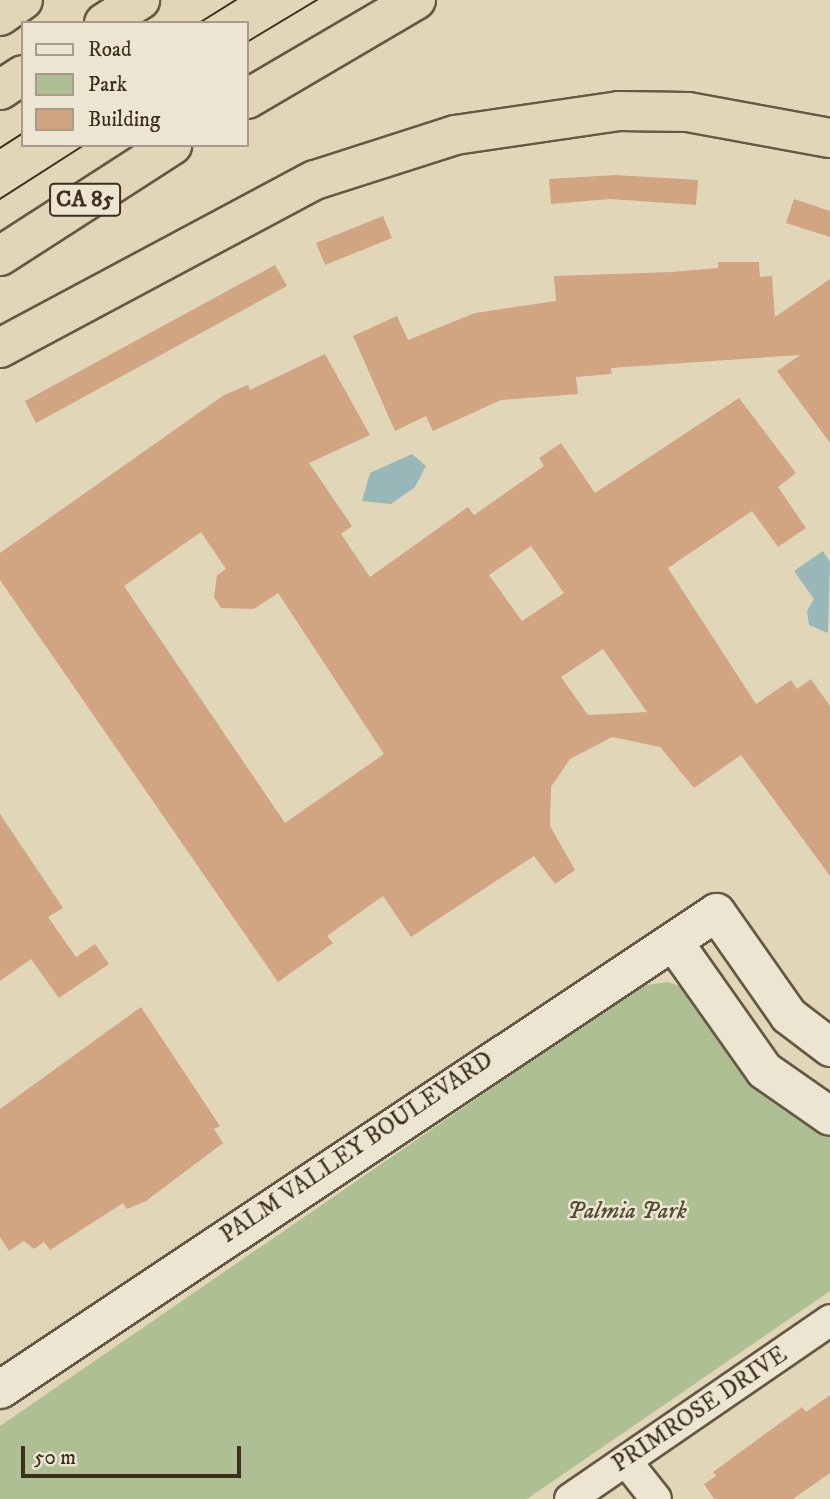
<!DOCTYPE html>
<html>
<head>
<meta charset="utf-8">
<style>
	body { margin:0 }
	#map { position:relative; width:830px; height:1499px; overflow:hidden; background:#e1d7b8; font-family:"IM FELL DW Pica",serif }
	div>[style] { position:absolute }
	.green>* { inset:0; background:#adbf93 }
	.water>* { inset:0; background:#97b7b8 }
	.building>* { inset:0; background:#d2a582 }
	.roads { filter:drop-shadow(2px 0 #665943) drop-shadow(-2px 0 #665943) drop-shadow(0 2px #665943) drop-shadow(0 -2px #665943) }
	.minor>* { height:30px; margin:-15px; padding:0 15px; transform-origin:15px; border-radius:15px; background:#ece5d1 }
	.tertiary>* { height:37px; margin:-18.5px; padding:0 18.5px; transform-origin:18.5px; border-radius:18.5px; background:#ece5d1 }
	.motorway>* { height:38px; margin:-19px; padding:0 19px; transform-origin:19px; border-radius:19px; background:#e1d7b8 }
	.tram>* { height:2px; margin:-1px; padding:0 1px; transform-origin:1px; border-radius:1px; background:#3d2f1c }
	span { translate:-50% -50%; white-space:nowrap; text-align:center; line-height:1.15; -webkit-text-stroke:5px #ece5d1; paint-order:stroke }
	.shield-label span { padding:2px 5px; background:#ece5d1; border:2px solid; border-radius:5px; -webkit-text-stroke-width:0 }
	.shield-label { font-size:23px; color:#3d2f1c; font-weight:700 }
	.street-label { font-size:24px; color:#3d2f1c }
	.park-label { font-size:24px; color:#534c34; font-style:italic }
	.legend { position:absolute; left:21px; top:21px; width:228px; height:126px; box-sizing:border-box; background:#ece5d1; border:2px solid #a69c89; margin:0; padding:9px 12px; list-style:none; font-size:21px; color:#3d2f1c }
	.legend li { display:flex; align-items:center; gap:14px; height:35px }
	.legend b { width:35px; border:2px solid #a69c89 }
	.scale { position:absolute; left:21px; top:1446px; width:220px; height:32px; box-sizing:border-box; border:4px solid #3d2f1c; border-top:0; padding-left:9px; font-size:21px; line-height:24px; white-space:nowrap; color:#3d2f1c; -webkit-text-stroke:5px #ece5d1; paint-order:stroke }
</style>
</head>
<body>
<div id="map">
	<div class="green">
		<div style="clip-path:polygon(668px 982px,687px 989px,830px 1132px,830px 1291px,527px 1499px,0 1499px,0 1426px,640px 986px)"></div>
	</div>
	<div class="water">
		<div style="clip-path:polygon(412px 454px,426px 466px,415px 487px,391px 504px,362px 501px,370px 473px)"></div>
		<div style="clip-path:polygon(823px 551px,830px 562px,828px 633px,809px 625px,807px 611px,814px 599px,794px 571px)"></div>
	</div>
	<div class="building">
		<div style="clip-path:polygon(615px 175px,698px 180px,696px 205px,610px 199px,551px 204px,549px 179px)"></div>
		<div style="clip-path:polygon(794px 199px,830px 211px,830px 237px,786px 223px)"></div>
		<div style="clip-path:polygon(383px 216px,392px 238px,325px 265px,316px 243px)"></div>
		<div style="clip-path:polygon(718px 262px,759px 262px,760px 277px,772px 276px,775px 317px,830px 279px,830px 443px,777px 371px,800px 355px,611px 368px,612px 374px,576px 377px,578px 394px,501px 400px,433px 431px,426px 416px,395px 431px,353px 336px,397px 316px,408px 340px,475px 313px,556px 301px,554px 276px,671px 272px,718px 268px)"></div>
		<div style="clip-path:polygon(275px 265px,287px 286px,36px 423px,25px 401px)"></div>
		<div style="clip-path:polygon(evenodd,325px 354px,370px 435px,309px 463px,352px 526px,341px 534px,370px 577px,468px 507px,474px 515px,544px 466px,539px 458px,561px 443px,595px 493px,739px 398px,796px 473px,778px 487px,806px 528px,778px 547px,752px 511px,668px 568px,756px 704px,791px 680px,797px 689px,811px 679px,830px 706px,830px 876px,741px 755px,694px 788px,660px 747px,612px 737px,570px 759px,551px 787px,550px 826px,575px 870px,555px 884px,534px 856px,411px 937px,383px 896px,327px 936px,333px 943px,278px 982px,0 580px,0 553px,224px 395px,248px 385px,250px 390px,325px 354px,201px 532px,226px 569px,217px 575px,214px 597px,221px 608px,254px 609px,278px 593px,384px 754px,285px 823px,124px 586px,201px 532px,325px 354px,531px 546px,564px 593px,522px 621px,489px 575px,531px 546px,325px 354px,603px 649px,647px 712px,588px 715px,561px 677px,603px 649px)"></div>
		<div style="clip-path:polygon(0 814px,63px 908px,48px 917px,76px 957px,95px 944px,109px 964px,59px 998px,31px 959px,0 981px)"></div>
		<div style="clip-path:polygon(141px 1007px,220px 1126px,214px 1129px,223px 1143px,146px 1201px,127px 1209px,123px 1203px,50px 1250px,44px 1242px,34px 1249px,24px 1241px,9px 1251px,0 1237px,0 1109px)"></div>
		<div style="clip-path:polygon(830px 1395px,830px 1473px,793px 1499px,714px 1499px,704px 1484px,716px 1476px,713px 1472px,802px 1407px,806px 1412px)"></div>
	</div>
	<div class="roads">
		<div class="minor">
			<div style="left:626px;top:1461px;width:48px;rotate:51.7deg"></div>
			<div style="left:570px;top:1499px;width:316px;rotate:-34.5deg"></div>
		</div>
		<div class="tertiary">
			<div style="left:673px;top:941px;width:158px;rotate:54.8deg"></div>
			<div style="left:764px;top:1070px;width:80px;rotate:34.9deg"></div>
			<div style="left:0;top:1389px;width:860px;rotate:-33.67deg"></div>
			<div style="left:716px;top:912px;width:126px;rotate:55deg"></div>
			<div style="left:788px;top:1015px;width:53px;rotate:37.3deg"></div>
		</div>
		<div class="motorway">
			<div style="left:0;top:16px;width:28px;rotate:-35deg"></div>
			<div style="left:104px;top:23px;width:43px;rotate:-32.6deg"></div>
			<div style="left:0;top:90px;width:27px;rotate:-33deg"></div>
			<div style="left:247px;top:99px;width:196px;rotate:-30.4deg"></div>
			<div style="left:0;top:256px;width:205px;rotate:-32.8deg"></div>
			<div style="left:0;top:348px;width:357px;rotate:-28.1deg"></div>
			<div style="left:315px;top:180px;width:147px;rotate:-17.8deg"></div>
			<div style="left:455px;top:135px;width:166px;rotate:-8.3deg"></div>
			<div style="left:619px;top:111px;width:69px;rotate:0.8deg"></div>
			<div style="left:688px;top:112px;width:144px;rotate:10.4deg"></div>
		</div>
	</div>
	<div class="tram">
		<div style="left:199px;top:23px;width:44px;rotate:-31.9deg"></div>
		<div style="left:247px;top:42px;width:82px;rotate:-31deg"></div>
		<div style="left:0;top:148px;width:27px;rotate:-33deg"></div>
		<div style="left:0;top:199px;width:100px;rotate:-32.7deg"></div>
	</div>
	<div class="shield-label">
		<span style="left:85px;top:200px">CA 85</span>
	</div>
	<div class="street-label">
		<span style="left:357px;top:1148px;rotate:-34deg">PALM VALLEY BOULEVARD</span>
		<span style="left:700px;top:1410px;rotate:-34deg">PRIMROSE DRIVE</span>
	</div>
	<div class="park-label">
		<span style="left:627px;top:1212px">Palmia Park</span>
	</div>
	<ul class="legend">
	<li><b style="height:9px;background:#ece5d1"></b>Road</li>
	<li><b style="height:19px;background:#adbf93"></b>Park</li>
	<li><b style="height:19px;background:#d2a582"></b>Building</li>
	</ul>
	<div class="scale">50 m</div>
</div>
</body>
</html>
